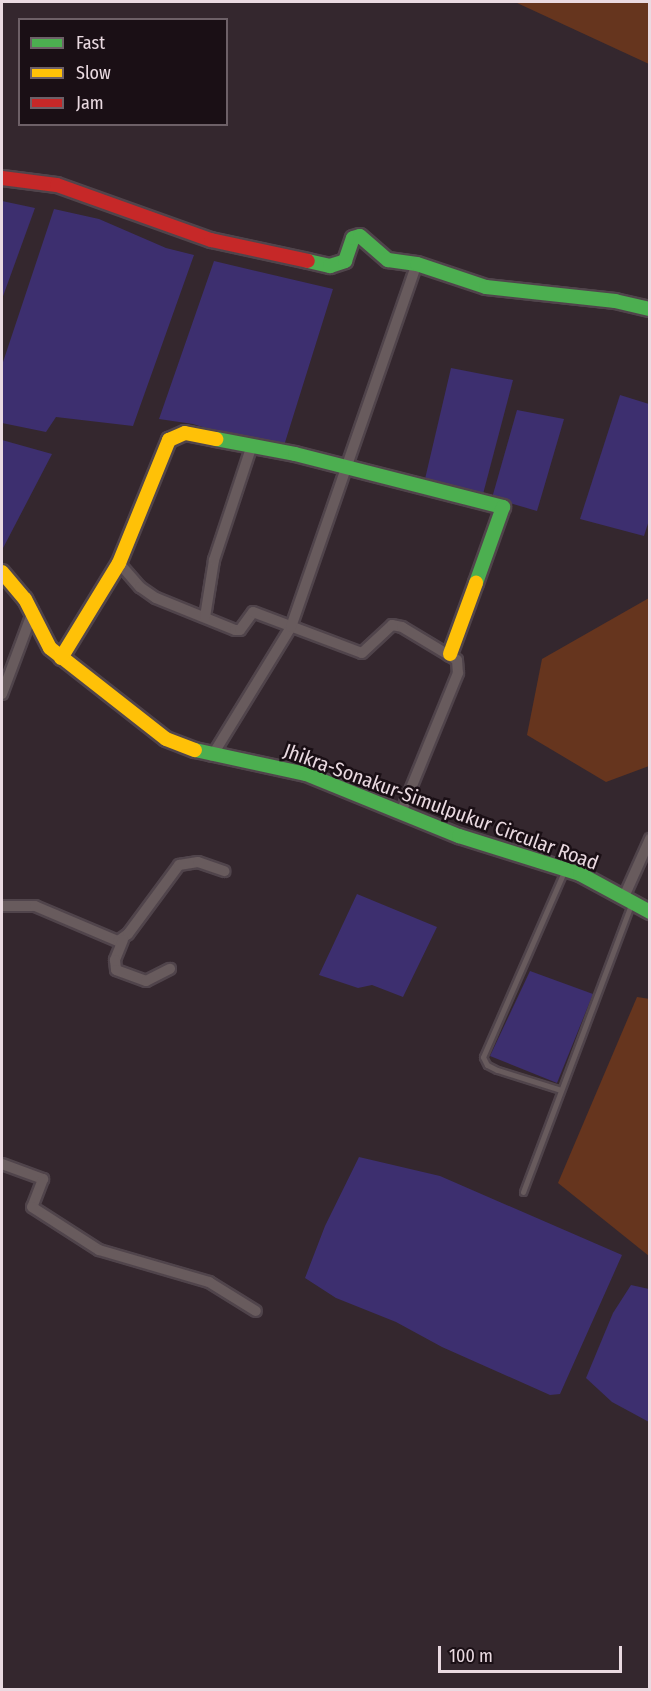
<!DOCTYPE html>
<html>
<head>
<meta charset="utf-8">
<style>
	body { margin:0 }
	#map { position:relative; width:651px; height:1691px; overflow:hidden; background:#34272e; font-family:"Fira Sans Condensed",sans-serif }
	div>[style] { position:absolute }
	.green>* { inset:0; background:#66351e }
	.water>* { inset:0; background:#3d2f6f }
	.roads { filter:drop-shadow(2px 0 #50444b) drop-shadow(-2px 0 #50444b) drop-shadow(0 2px #50444b) drop-shadow(0 -2px #50444b) }
	.lane>* { height:5px; margin:-2.5px; padding:0 2.5px; transform-origin:2.5px; border-radius:2.5px; background:#685b5d }
	.street>* { height:10px; margin:-5px; padding:0 5px; transform-origin:5px; border-radius:5px; background:#685b5d }
	.fast>* { height:14px; margin:-7px; padding:0 7px; transform-origin:7px; border-radius:7px; background:#4caf50 }
	.slow>* { height:14px; margin:-7px; padding:0 7px; transform-origin:7px; border-radius:7px; background:#ffc107 }
	.jam>* { height:14px; margin:-7px; padding:0 7px; transform-origin:7px; border-radius:7px; background:#c62828 }
	span { translate:-50% -50%; white-space:nowrap; text-align:center; line-height:1.15; -webkit-text-stroke:5px #1a0f15; paint-order:stroke }
	.street-label { font-size:20px; color:#eadae1 }
	.frame { position:absolute; inset:0; border:3px solid #eadae1; pointer-events:none }
	.legend { position:absolute; left:18px; top:18px; width:210px; height:108px; box-sizing:border-box; background:#1a0f15; border:2px solid #6d6067; margin:0; padding:8px 10px; list-style:none; font-size:18px; color:#eadae1 }
	.legend li { display:flex; align-items:center; gap:12px; height:30px }
	.legend b { width:30px; border:2px solid #6d6067 }
	.scale { position:absolute; left:438px; top:1646px; width:184px; height:27px; box-sizing:border-box; border:3px solid #eadae1; border-top:0; padding-left:8px; font-size:18px; line-height:21px; white-space:nowrap; color:#eadae1; -webkit-text-stroke:4px #1a0f15; paint-order:stroke }
</style>
</head>
<body>
<div id="map">
	<div class="green">
		<div style="clip-path:polygon(515px 2px,649px 2px,649px 64px)"></div>
		<div style="clip-path:polygon(649px 598px,649px 766px,606px 782px,527px 735px,542px 659px)"></div>
		<div style="clip-path:polygon(637px 997px,650px 999px,649px 1256px,558px 1183px)"></div>
	</div>
	<div class="water">
		<div style="clip-path:polygon(2px 201px,35px 208px,2px 299px)"></div>
		<div style="clip-path:polygon(54px 209px,99px 219px,166px 248px,194px 255px,133px 426px,56px 417px,46px 432px,2px 423px,2px 365px)"></div>
		<div style="clip-path:polygon(214px 261px,333px 289px,282px 452px,193px 424px,159px 419px)"></div>
		<div style="clip-path:polygon(451px 368px,513px 380px,483px 494px,425px 479px)"></div>
		<div style="clip-path:polygon(620px 395px,649px 404px,650px 517px,644px 536px,580px 519px)"></div>
		<div style="clip-path:polygon(517px 410px,564px 419px,537px 511px,492px 498px)"></div>
		<div style="clip-path:polygon(2px 440px,52px 454px,2px 550px)"></div>
		<div style="clip-path:polygon(357px 894px,437px 927px,403px 997px,372px 985px,358px 988px,319px 975px)"></div>
		<div style="clip-path:polygon(530px 971px,593px 994px,557px 1083px,490px 1056px)"></div>
		<div style="clip-path:polygon(359px 1157px,440px 1176px,622px 1255px,560px 1394px,550px 1395px,442px 1347px,396px 1322px,336px 1298px,305px 1278px,325px 1226px)"></div>
		<div style="clip-path:polygon(631px 1285px,649px 1289px,649px 1422px,612px 1402px,586px 1378px,613px 1313px)"></div>
	</div>
	<div class="roads">
		<div class="lane">
			<div style="left:561px;top:1090px;width:67px;rotate:-162.6deg"></div>
			<div style="left:497px;top:1070px;width:11px;rotate:-153deg"></div>
			<div style="left:487px;top:1065px;width:9px;rotate:-117deg"></div>
			<div style="left:483px;top:1057px;width:202px;rotate:-66.4deg"></div>
			<div style="left:523px;top:1192px;width:307px;rotate:-69.4deg"></div>
		</div>
		<div class="street">
			<div style="left:119px;top:563px;width:32px;rotate:49deg"></div>
			<div style="left:140px;top:587px;width:19px;rotate:35deg"></div>
			<div style="left:156px;top:598px;width:85px;rotate:22.1deg"></div>
			<div style="left:235px;top:630px;width:5px"></div>
			<div style="left:240px;top:630px;width:22px;rotate:-54deg"></div>
			<div style="left:253px;top:612px;width:116px;rotate:20.6deg"></div>
			<div style="left:362px;top:653px;width:41px;rotate:-43deg"></div>
			<div style="left:392px;top:625px;width:10px;rotate:11deg"></div>
			<div style="left:402px;top:627px;width:64px;rotate:31deg"></div>
			<div style="left:457px;top:660px;width:13px;rotate:86deg"></div>
			<div style="left:458px;top:673px;width:151px;rotate:112.2deg"></div>
			<div style="left:205px;top:617px;width:58px;rotate:-81deg"></div>
			<div style="left:214px;top:560px;width:118px;rotate:-71.7deg"></div>
			<div style="left:2px;top:694px;width:89px;rotate:-69.5deg"></div>
			<div style="left:212px;top:756px;width:151px;rotate:-58.5deg"></div>
			<div style="left:291px;top:627px;width:384px;rotate:-70.9deg"></div>
			<div style="left:623px;top:899px;width:66px;rotate:-65.8deg"></div>
			<div style="left:2px;top:906px;width:33px"></div>
			<div style="left:35px;top:906px;width:90px;rotate:22.9deg"></div>
			<div style="left:118px;top:941px;width:12px;rotate:-35deg"></div>
			<div style="left:128px;top:934px;width:86px;rotate:-53.5deg"></div>
			<div style="left:179px;top:865px;width:19px;rotate:-9deg"></div>
			<div style="left:198px;top:862px;width:28px;rotate:19deg"></div>
			<div style="left:123px;top:940px;width:22px;rotate:112deg"></div>
			<div style="left:115px;top:960px;width:10px;rotate:84deg"></div>
			<div style="left:116px;top:970px;width:32px;rotate:20deg"></div>
			<div style="left:146px;top:981px;width:27px;rotate:-27deg"></div>
			<div style="left:2px;top:1164px;width:44px;rotate:20.1deg"></div>
			<div style="left:43px;top:1179px;width:30px;rotate:111deg"></div>
			<div style="left:32px;top:1207px;width:80px;rotate:32.7deg"></div>
			<div style="left:99px;top:1250px;width:115px;rotate:16.2deg"></div>
			<div style="left:209px;top:1282px;width:55px;rotate:31.7deg"></div>
		</div>
		<div class="fast">
			<div style="left:308px;top:261px;width:23px;rotate:13deg"></div>
			<div style="left:330px;top:266px;width:16px;rotate:-18deg"></div>
			<div style="left:345px;top:261px;width:24px;rotate:-71deg"></div>
			<div style="left:353px;top:238px;width:7px;rotate:-16deg"></div>
			<div style="left:360px;top:236px;width:37px;rotate:41deg"></div>
			<div style="left:388px;top:260px;width:29px;rotate:8deg"></div>
			<div style="left:417px;top:264px;width:73px;rotate:18.4deg"></div>
			<div style="left:486px;top:287px;width:130px;rotate:6.2deg"></div>
			<div style="left:615px;top:301px;width:36px;rotate:13deg"></div>
			<div style="left:216px;top:439px;width:80px;rotate:10.8deg"></div>
			<div style="left:295px;top:454px;width:215px;rotate:14.3deg"></div>
			<div style="left:503px;top:507px;width:81px;rotate:109.6deg"></div>
			<div style="left:195px;top:750px;width:114px;rotate:12.2deg"></div>
			<div style="left:306px;top:774px;width:165px;rotate:22.1deg"></div>
			<div style="left:459px;top:836px;width:127px;rotate:17.4deg"></div>
			<div style="left:580px;top:874px;width:80px;rotate:28.5deg"></div>
		</div>
		<div class="slow">
			<div style="left:2px;top:572px;width:35px;rotate:50deg"></div>
			<div style="left:25px;top:599px;width:55px;rotate:63deg"></div>
			<div style="left:50px;top:648px;width:147px;rotate:38.1deg"></div>
			<div style="left:166px;top:739px;width:31px;rotate:21deg"></div>
			<div style="left:450px;top:654px;width:76px;rotate:-69.9deg"></div>
			<div style="left:61px;top:658px;width:111px;rotate:-58.6deg"></div>
			<div style="left:119px;top:563px;width:133px;rotate:-67.9deg"></div>
			<div style="left:169px;top:440px;width:17px;rotate:-24deg"></div>
			<div style="left:185px;top:433px;width:32px;rotate:11deg"></div>
		</div>
		<div class="jam">
			<div style="left:2px;top:178px;width:55px;rotate:7.3deg"></div>
			<div style="left:57px;top:185px;width:164px;rotate:19.7deg"></div>
			<div style="left:211px;top:240px;width:99px;rotate:12.2deg"></div>
		</div>
	</div>
	<div class="street-label">
		<span style="left:441px;top:807px;rotate:20deg">Jhikra-Sonakur-Simulpukur Circular Road</span>
	</div>
	<div class="frame"></div>
	<ul class="legend">
	<li><b style="height:8px;background:#4caf50"></b>Fast</li>
	<li><b style="height:8px;background:#ffc107"></b>Slow</li>
	<li><b style="height:8px;background:#c62828"></b>Jam</li>
	</ul>
	<div class="scale">100 m</div>
</div>
</body>
</html>
